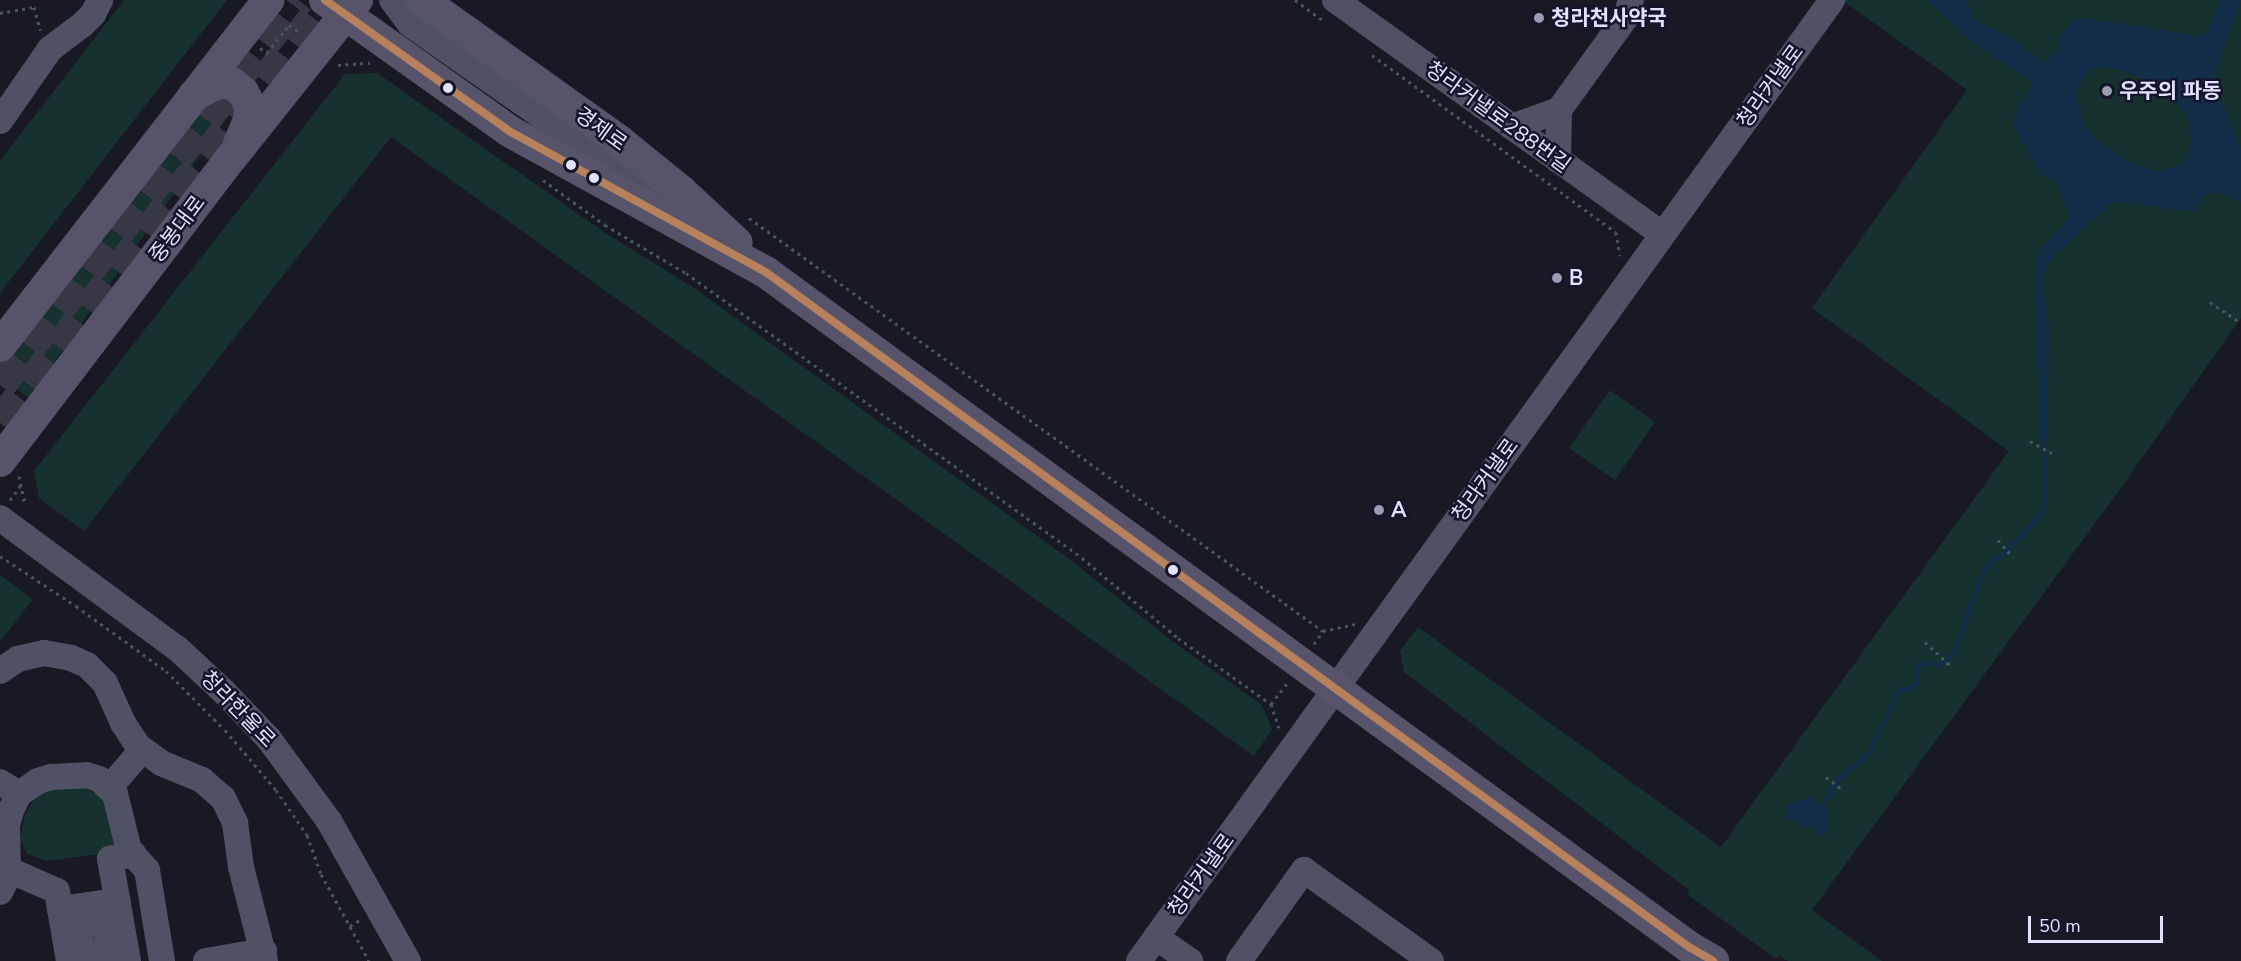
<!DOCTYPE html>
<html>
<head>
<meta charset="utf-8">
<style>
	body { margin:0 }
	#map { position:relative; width:2241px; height:961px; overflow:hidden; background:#191926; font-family:"Nunito Sans","Noto Sans KR",sans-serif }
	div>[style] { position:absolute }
	.green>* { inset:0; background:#17312e }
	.water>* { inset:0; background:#132e48 }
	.stream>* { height:5px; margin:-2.5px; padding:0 2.5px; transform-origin:2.5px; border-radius:2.5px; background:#132e48 }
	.major-tunnel>* { height:32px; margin-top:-16px; transform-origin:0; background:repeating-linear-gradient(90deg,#373746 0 32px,transparent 0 48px) }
	.path>* { height:3px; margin-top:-1.5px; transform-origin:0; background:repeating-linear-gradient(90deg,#47555f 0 3px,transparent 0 7.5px) }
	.minor>* { height:26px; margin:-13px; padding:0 13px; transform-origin:13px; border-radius:13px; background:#4f5265 }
	.major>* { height:32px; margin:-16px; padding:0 16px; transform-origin:16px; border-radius:16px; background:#56536a }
	.bus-1>* { height:8px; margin:-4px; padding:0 4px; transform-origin:4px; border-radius:4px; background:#b6815c }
	.dots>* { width:16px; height:16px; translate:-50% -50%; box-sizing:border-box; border:3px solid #14142b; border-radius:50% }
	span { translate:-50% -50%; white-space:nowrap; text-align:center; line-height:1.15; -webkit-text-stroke:5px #14142b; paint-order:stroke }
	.poi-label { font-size:21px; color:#e0e2fd; font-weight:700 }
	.left { translate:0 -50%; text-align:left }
	.street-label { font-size:21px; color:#e0e2fd }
	.scale { position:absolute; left:2028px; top:916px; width:135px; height:27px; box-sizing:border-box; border:3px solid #e0e2fd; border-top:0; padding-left:8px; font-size:18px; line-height:21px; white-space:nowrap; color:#e0e2fd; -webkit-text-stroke:4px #14142b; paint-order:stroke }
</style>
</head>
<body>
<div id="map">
	<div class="green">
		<div style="clip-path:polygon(124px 0,227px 0,0 293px,0 161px)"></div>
		<div style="clip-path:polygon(1842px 0,2241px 0,2241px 318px,2120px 489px,1812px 910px,1882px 961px,1788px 961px,1779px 955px,1776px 959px,1687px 894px,1689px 890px,1404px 672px,1400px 651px,1418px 627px,1721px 847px,2009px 451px,1812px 308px,1967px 90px)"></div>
		<div style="clip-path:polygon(377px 73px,604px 232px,694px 288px,1068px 558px,1172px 641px,1262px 705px,1272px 729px,1254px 756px,391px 137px,84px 531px,39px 498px,34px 471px,345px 74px)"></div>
		<div style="clip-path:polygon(209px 103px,221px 108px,225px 120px,222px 125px,29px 398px,0 376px,0 366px,70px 280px,196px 115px)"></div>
		<div style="clip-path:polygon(1610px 390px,1655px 422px,1615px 480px,1569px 448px)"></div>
		<div style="clip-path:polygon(0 575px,33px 599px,0 642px)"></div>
		<div style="clip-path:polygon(79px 786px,102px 797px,122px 851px,47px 861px,27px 854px,20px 839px,25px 815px,31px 804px,39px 794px,50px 790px)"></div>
	</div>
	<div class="water">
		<div style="clip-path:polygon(evenodd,1927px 0,1965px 0,1974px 19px,2017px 42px,2045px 63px,2059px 46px,2058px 37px,2076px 17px,2201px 36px,2208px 31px,2220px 0,2241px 0,2212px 81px,2241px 149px,2241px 203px,2219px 192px,2206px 194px,2193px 212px,2114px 201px,2051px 259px,2042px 276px,2049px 330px,2047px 440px,2044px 459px,2041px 454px,2035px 268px,2039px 251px,2070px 217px,2053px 178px,2042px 176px,2013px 125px,2019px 105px,2033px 83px,1969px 39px,1927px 0,2103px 67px,2121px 70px,2145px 80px,2180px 106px,2188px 121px,2192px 141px,2181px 165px,2157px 171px,2134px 165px,2096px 139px,2085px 125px,2075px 92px,2089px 71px,2103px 67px)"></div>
		<div style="clip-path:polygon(1811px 797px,1830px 812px,1827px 833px,1816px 834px,1812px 825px,1801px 826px,1796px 821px,1786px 820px,1787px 804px)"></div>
	</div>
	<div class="stream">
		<div style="left:1822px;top:805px;width:29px;rotate:-59deg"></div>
		<div style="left:1837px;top:780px;width:42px;rotate:-40.2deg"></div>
		<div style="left:1869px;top:753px;width:69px;rotate:-65.3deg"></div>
		<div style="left:1898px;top:690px;width:13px;rotate:-9deg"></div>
		<div style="left:1911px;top:688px;width:7px;rotate:-45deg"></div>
		<div style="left:1916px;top:683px;width:16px;rotate:-90deg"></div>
		<div style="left:1916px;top:667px;width:10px;rotate:-29deg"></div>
		<div style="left:1925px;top:662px;width:16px;rotate:7deg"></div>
		<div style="left:1941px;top:664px;width:16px;rotate:-43deg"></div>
		<div style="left:1953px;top:653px;width:87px;rotate:-69.9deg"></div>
		<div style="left:1983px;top:571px;width:16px;rotate:-50deg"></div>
		<div style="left:1993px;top:559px;width:13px;rotate:-27deg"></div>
		<div style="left:2005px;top:553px;width:54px;rotate:-48deg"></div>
		<div style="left:2041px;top:513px;width:10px;rotate:-73deg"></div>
		<div style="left:2044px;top:503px;width:44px;rotate:-90deg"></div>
	</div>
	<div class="major-tunnel">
		<div style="left:0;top:385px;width:487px;rotate:-52.3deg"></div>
		<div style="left:0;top:423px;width:535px;rotate:-52.21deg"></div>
	</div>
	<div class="path">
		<div style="left:1295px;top:0;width:34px;rotate:36deg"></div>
		<div style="left:0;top:13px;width:35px;rotate:-10deg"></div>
		<div style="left:34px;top:7px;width:24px;rotate:75deg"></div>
		<div style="left:260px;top:48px;width:9px;rotate:36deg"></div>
		<div style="left:267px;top:53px;width:36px;rotate:-52deg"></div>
		<div style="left:289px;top:25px;width:14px;rotate:34deg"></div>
		<div style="left:1372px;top:55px;width:301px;rotate:36deg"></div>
		<div style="left:1616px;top:232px;width:24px;rotate:81deg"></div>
		<div style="left:338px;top:65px;width:32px;rotate:-4deg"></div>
		<div style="left:543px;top:180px;width:77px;rotate:36deg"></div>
		<div style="left:605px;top:225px;width:94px;rotate:30.7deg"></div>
		<div style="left:686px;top:273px;width:488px;rotate:35.7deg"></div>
		<div style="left:1082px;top:558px;width:125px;rotate:39.8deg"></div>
		<div style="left:1178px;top:638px;width:114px;rotate:35.4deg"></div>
		<div style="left:1271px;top:704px;width:25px;rotate:72deg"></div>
		<div style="left:749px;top:218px;width:707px;rotate:35.74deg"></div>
		<div style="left:1323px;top:631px;width:33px;rotate:-12deg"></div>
		<div style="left:2210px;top:302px;width:37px;rotate:34deg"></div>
		<div style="left:2030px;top:441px;width:25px;rotate:29deg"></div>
		<div style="left:19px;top:476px;width:29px;rotate:78deg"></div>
		<div style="left:10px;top:500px;width:19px;rotate:-54deg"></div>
		<div style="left:1998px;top:540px;width:23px;rotate:49deg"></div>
		<div style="left:0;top:556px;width:91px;rotate:33.3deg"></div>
		<div style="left:76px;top:606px;width:111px;rotate:35.8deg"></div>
		<div style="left:166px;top:671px;width:83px;rotate:45deg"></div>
		<div style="left:225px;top:730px;width:79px;rotate:49.6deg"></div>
		<div style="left:276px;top:790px;width:55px;rotate:55.4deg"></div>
		<div style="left:307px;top:835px;width:41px;rotate:70.3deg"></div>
		<div style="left:321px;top:874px;width:99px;rotate:61.1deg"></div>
		<div style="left:1925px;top:642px;width:34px;rotate:43deg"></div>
		<div style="left:1314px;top:644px;width:16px;rotate:-55deg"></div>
		<div style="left:1271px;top:704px;width:28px;rotate:-52deg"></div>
		<div style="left:1826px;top:777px;width:21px;rotate:37deg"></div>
		<div style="left:350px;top:926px;width:13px;rotate:-32deg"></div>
	</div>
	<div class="minor">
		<div style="left:392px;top:0;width:30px;rotate:53deg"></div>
		<div style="left:410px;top:24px;width:159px;rotate:35deg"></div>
		<div style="left:540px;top:115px;width:163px;rotate:32.7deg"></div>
		<div style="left:1335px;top:0;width:402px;rotate:35.6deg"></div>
		<div style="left:1559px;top:110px;width:115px;rotate:-54.2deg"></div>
		<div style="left:1626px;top:17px;width:18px;rotate:-74deg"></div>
		<div style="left:0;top:121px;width:88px;rotate:-55.2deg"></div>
		<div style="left:50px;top:49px;width:40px;rotate:-37deg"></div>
		<div style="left:82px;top:25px;width:16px;rotate:-45deg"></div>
		<div style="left:93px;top:14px;width:16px;rotate:-63deg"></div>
		<div style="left:1512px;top:127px;width:50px;rotate:-19.9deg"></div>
		<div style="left:1559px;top:110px;width:50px;rotate:91.1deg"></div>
		<div style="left:0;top:518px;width:221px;rotate:36.4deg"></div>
		<div style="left:178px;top:649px;width:63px;rotate:43.1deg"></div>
		<div style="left:224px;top:692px;width:65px;rotate:46.2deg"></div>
		<div style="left:269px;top:739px;width:102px;rotate:53.8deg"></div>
		<div style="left:329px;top:821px;width:161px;rotate:60.6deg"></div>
		<div style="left:0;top:671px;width:22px;rotate:-34deg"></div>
		<div style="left:18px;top:659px;width:27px;rotate:-13deg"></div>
		<div style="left:44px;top:653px;width:27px;rotate:10deg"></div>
		<div style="left:71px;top:658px;width:17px;rotate:24deg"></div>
		<div style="left:87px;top:665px;width:25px;rotate:45deg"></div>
		<div style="left:105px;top:683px;width:44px;rotate:65.8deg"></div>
		<div style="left:123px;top:723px;width:27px;rotate:57deg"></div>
		<div style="left:138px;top:746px;width:29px;rotate:36deg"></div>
		<div style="left:161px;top:763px;width:44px;rotate:22.5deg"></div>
		<div style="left:202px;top:780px;width:28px;rotate:41deg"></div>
		<div style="left:223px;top:798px;width:28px;rotate:64deg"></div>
		<div style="left:235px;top:823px;width:44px;rotate:82.2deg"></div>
		<div style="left:241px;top:867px;width:97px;rotate:75.7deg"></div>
		<div style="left:0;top:782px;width:22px;rotate:32deg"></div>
		<div style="left:110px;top:787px;width:49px;rotate:-49.1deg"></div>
		<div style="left:9px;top:870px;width:52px;rotate:23.6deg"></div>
		<div style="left:57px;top:891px;width:71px;rotate:80.3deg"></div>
		<div style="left:0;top:892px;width:18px;rotate:-63deg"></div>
		<div style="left:8px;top:876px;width:51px;rotate:-91.1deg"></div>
		<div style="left:7px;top:825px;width:18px;rotate:-74deg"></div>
		<div style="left:12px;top:808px;width:16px;rotate:-63deg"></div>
		<div style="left:19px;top:794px;width:23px;rotate:-34deg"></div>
		<div style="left:38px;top:781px;width:14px;rotate:-17deg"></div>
		<div style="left:51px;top:777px;width:35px;rotate:-3deg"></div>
		<div style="left:86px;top:775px;width:14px;rotate:17deg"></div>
		<div style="left:99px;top:779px;width:22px;rotate:43deg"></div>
		<div style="left:115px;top:794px;width:58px;rotate:76deg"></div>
		<div style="left:129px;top:850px;width:27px;rotate:48deg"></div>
		<div style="left:147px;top:870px;width:92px;rotate:80.6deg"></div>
		<div style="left:60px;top:909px;width:58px;rotate:-8deg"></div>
		<div style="left:104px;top:921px;width:31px;rotate:79deg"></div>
		<div style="left:110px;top:951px;width:26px;rotate:169deg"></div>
		<div style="left:84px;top:956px;width:32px;rotate:-101deg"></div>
		<div style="left:78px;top:925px;width:26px;rotate:-9deg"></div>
		<div style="left:1156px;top:937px;width:42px;rotate:35.2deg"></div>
		<div style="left:128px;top:961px;width:104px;rotate:-100deg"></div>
		<div style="left:110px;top:859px;width:24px;rotate:-12deg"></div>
		<div style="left:206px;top:961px;width:59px;rotate:-9.8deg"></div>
		<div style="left:1139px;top:961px;width:1185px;rotate:-54.2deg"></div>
		<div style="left:1239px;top:961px;width:112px;rotate:-54.5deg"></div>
		<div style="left:1304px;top:870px;width:156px;rotate:35.6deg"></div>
	</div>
	<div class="major">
		<div style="left:325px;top:0;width:226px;rotate:35.4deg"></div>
		<div style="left:509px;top:131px;width:294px;rotate:28.8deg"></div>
		<div style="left:767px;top:273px;width:1142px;rotate:36.17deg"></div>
		<div style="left:1689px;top:947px;width:28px;rotate:30deg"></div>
		<div style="left:422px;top:0;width:241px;rotate:35.5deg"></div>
		<div style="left:618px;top:140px;width:81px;rotate:39deg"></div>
		<div style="left:681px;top:191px;width:76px;rotate:42.9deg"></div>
		<div style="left:194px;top:95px;width:28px;rotate:-27deg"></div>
		<div style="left:219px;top:82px;width:14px;rotate:8deg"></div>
		<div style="left:233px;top:84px;width:13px;rotate:39deg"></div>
		<div style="left:243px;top:92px;width:16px;rotate:63deg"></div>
		<div style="left:250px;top:106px;width:14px;rotate:94deg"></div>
		<div style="left:249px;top:120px;width:25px;rotate:113deg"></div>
		<div style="left:0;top:346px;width:438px;rotate:-52.2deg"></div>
		<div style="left:0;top:461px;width:382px;rotate:-52.7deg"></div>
		<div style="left:232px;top:157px;width:201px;rotate:-51.5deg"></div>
	</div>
	<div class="bus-1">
		<div style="left:325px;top:0;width:226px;rotate:35.4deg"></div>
		<div style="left:509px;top:131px;width:294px;rotate:28.8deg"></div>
		<div style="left:767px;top:273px;width:1142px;rotate:36.17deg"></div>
		<div style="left:1689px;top:947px;width:28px;rotate:30deg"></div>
	</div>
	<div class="dots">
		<div style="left:1539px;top:18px;background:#9a9cb2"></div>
		<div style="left:448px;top:88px;background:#e0e2fd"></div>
		<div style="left:2107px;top:91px;background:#9a9cb2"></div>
		<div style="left:571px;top:165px;background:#e0e2fd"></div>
		<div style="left:594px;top:178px;background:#e0e2fd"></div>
		<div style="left:1557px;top:278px;background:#9a9cb2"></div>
		<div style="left:1379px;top:510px;background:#9a9cb2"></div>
		<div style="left:1173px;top:570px;background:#e0e2fd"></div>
	</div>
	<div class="poi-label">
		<span class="left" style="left:1551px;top:18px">청라천사약국</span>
		<span class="left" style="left:2119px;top:91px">우주의 파동</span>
		<span class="left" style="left:1569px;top:278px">B</span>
		<span class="left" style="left:1391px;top:510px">A</span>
	</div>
	<div class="street-label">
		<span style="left:1770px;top:86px;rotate:-54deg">청라커낼로</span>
		<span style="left:1498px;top:117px;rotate:36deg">청라커낼로288번길</span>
		<span style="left:601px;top:129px;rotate:36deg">경제로</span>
		<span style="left:177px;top:229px;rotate:-53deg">중봉대로</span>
		<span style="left:1485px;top:480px;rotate:-54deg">청라커낼로</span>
		<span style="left:238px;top:709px;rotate:46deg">청라한울로</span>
		<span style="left:1201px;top:875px;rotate:-54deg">청라커낼로</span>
	</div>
	<div class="scale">50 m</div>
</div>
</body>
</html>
